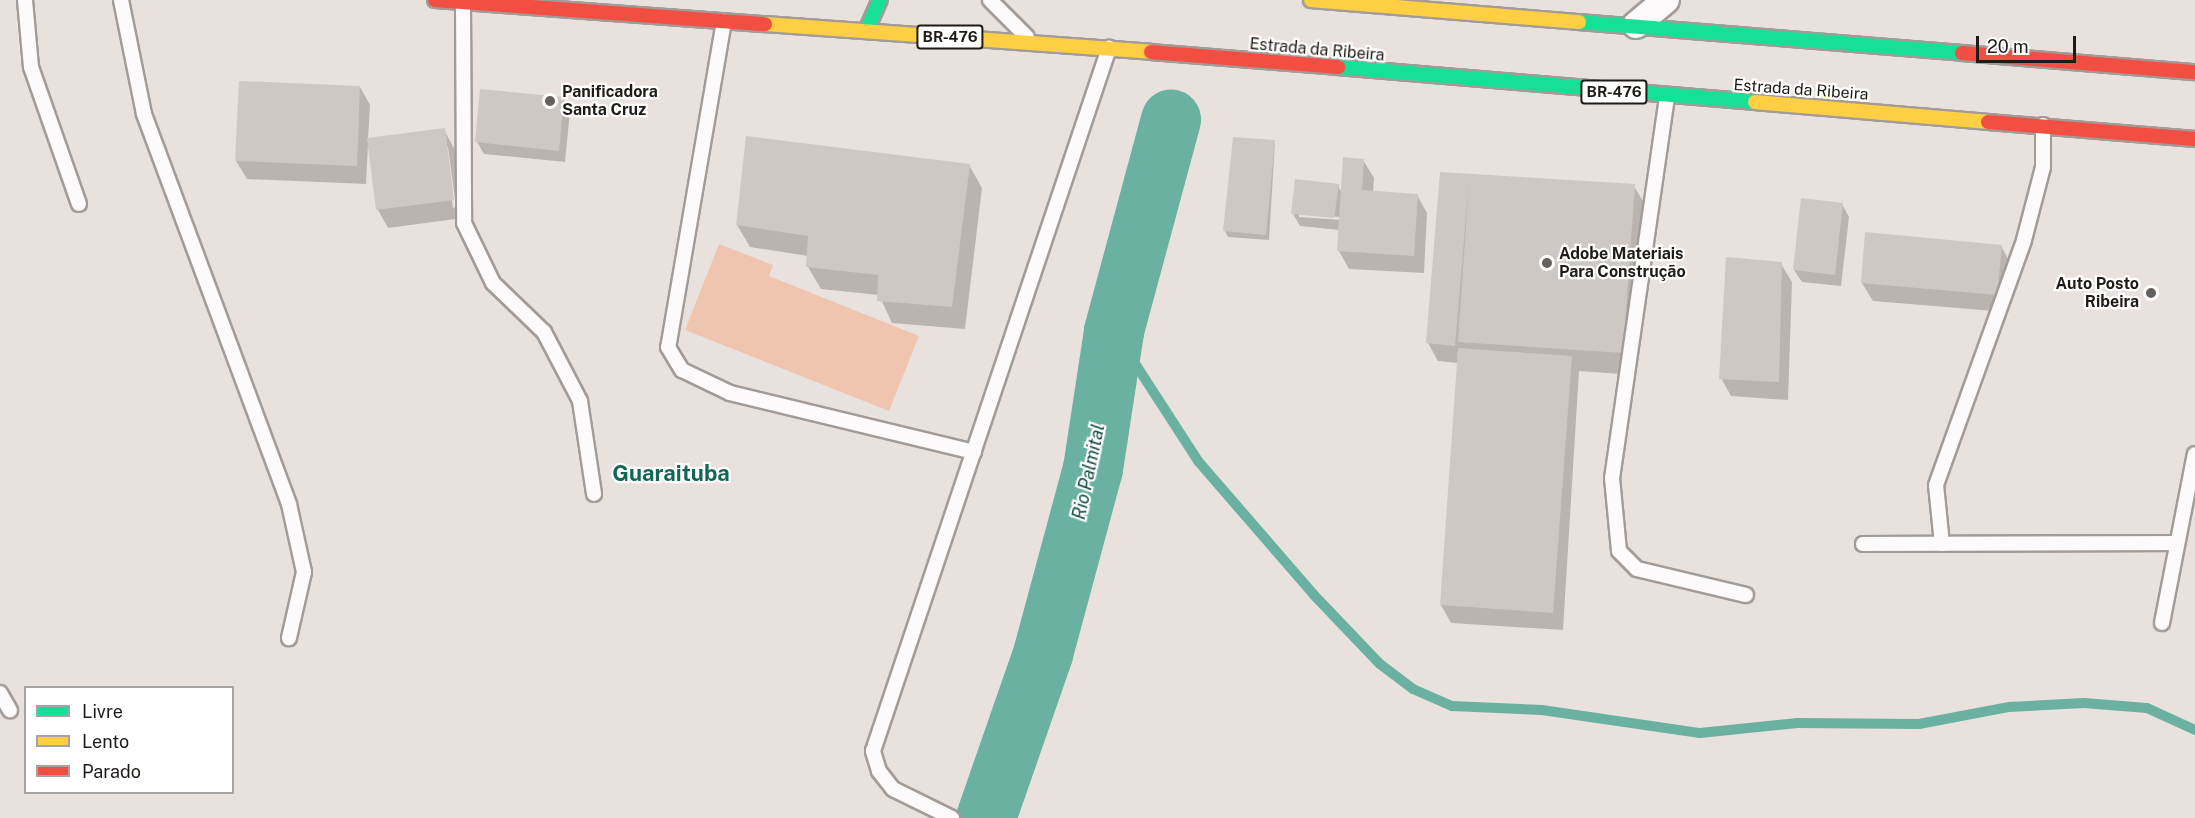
<!DOCTYPE html>
<html>
<head>
<meta charset="utf-8">
<style>
	body { margin:0 }
	#map { position:relative; width:2195px; height:818px; overflow:hidden; background:#e9e1dd; font-family:"Public Sans",sans-serif }
	div>[style] { position:absolute }
	.green>* { inset:0; background:#f0c5af }
	.shadow>* { inset:0; background:#0003 }
	.stream>* { height:10px; margin:-5px; padding:0 5px; transform-origin:5px; border-radius:5px; background:#6ab1a1 }
	.river>* { height:60px; margin:-30px; padding:0 30px; transform-origin:30px; border-radius:30px; background:#6ab1a1 }
	.building>* { inset:0; background:#cec8c5 }
	.roads { filter:drop-shadow(2px 0 #a29b98) drop-shadow(-2px 0 #a29b98) drop-shadow(0 2px #a29b98) drop-shadow(0 -2px #a29b98) }
	.lane>* { height:14px; margin:-7px; padding:0 7px; transform-origin:7px; border-radius:7px; background:#fcfafa }
	.street>* { height:26px; margin:-13px; padding:0 13px; transform-origin:13px; border-radius:13px; background:#fcfafa }
	.fast>* { height:14px; margin:-7px; padding:0 7px; transform-origin:7px; border-radius:7px; background:#16e098 }
	.slow>* { height:14px; margin:-7px; padding:0 7px; transform-origin:7px; border-radius:7px; background:#ffcf43 }
	.jam>* { height:14px; margin:-7px; padding:0 7px; transform-origin:7px; border-radius:7px; background:#f24e42 }
	.dots>* { width:16px; height:16px; translate:-50% -50%; box-sizing:border-box; border:3px solid #fff; border-radius:50% }
	span { translate:-50% -50%; white-space:nowrap; text-align:center; line-height:1.15; -webkit-text-stroke:4.5px #fff; paint-order:stroke }
	.shield-label span { padding:2px 4px; background:#fff; border:2px solid; border-radius:4px; -webkit-text-stroke-width:0 }
	.shield-label { font-size:15px; color:#1f1a18; font-weight:700 }
	.street-label { font-size:16px; color:#1f1a18 }
	.poi-label { font-size:16px; color:#1f1a18; font-weight:700 }
	.left { translate:0 -50%; text-align:left }
	.right { translate:-100% -50%; text-align:right }
	.water-label { font-size:18px; color:#0e493e; font-style:italic }
	.district-label { font-size:22px; color:#126656; font-weight:700 }
	.legend { position:absolute; left:24px; top:686px; width:210px; height:108px; box-sizing:border-box; background:#fff; border:2px solid #a5a3a3; margin:0; padding:8px 10px; list-style:none; font-size:18px; color:#1f1a18 }
	.legend li { display:flex; align-items:center; gap:12px; height:30px }
	.legend b { width:30px; border:2px solid #a5a3a3 }
	.scale { position:absolute; left:1976px; top:36px; width:100px; height:27px; box-sizing:border-box; border:3px solid #1f1a18; border-top:0; padding-left:8px; font-size:18px; line-height:21px; white-space:nowrap; color:#1f1a18; -webkit-text-stroke:4px #fff; paint-order:stroke }
</style>
</head>
<body>
<div id="map">
	<div class="green">
		<div style="clip-path:polygon(719px 244px,773px 265px,769px 276px,919px 336px,889px 411px,685px 330px)"></div>
	</div>
	<div class="shadow">
		<div style="clip-path:polygon(evenodd,360px 87px,370px 105px,368px 140px,444px 130px,454px 148px,463px 218px,388px 228px,378px 210px,368px 145px,366px 184px,247px 179px,236px 161px,360px 87px,445px 147px,448px 147px,456px 207px,453px 208px,445px 147px)"></div>
		<div style="clip-path:polygon(563px 99px,570px 111px,565px 162px,484px 154px,477px 142px)"></div>
		<div style="clip-path:polygon(1275px 142px,1269px 240px,1228px 237px,1225px 231px)"></div>
		<div style="clip-path:polygon(evenodd,1363px 160px,1374px 178px,1373px 193px,1417px 195px,1427px 213px,1424px 273px,1349px 269px,1339px 251px,1340px 230px,1300px 226px,1293px 214px,1338px 186px,1342px 193px,1363px 160px,1299px 214px,1342px 217px,1342px 220px,1299px 217px,1299px 214px)"></div>
		<div style="clip-path:polygon(969px 165px,982px 188px,965px 329px,892px 323px,879px 295px,821px 289px,808px 267px,808px 256px,750px 247px,737px 225px)"></div>
		<div style="clip-path:polygon(1441px 174px,1634px 186px,1647px 208px,1635px 375px,1579px 371px,1563px 630px,1451px 623px,1441px 605px,1458px 363px,1438px 361px,1428px 343px)"></div>
		<div style="clip-path:polygon(1842px 204px,1849px 217px,1841px 286px,1802px 282px,1794px 270px)"></div>
		<div style="clip-path:polygon(2001px 246px,2011px 264px,2006px 312px,1873px 301px,1862px 283px)"></div>
		<div style="clip-path:polygon(1781px 264px,1792px 282px,1788px 400px,1731px 396px,1721px 378px)"></div>
	</div>
	<div class="stream">
		<div style="left:1114px;top:331px;width:155px;rotate:57.1deg"></div>
		<div style="left:1198px;top:461px;width:177px;rotate:49.1deg"></div>
		<div style="left:1314px;top:595px;width:95px;rotate:46.3deg"></div>
		<div style="left:1380px;top:664px;width:41px;rotate:37.1deg"></div>
		<div style="left:1413px;top:689px;width:43px;rotate:23.6deg"></div>
		<div style="left:1452px;top:706px;width:90px;rotate:2.5deg"></div>
		<div style="left:1542px;top:710px;width:160px;rotate:8.3deg"></div>
		<div style="left:1700px;top:733px;width:98px;rotate:-5.9deg"></div>
		<div style="left:1797px;top:723px;width:122px;rotate:0.5deg"></div>
		<div style="left:1919px;top:724px;width:92px;rotate:-10.7deg"></div>
		<div style="left:2009px;top:707px;width:75px;rotate:-3.1deg"></div>
		<div style="left:2084px;top:703px;width:63px;rotate:4.5deg"></div>
		<div style="left:2147px;top:708px;width:53px;rotate:24.6deg"></div>
	</div>
	<div class="river">
		<div style="left:986px;top:818px;width:174px;rotate:-70.8deg"></div>
		<div style="left:1043px;top:654px;width:192px;rotate:-74.9deg"></div>
		<div style="left:1093px;top:469px;width:140px;rotate:-81.3deg"></div>
		<div style="left:1114px;top:331px;width:219px;rotate:-74.9deg"></div>
	</div>
	<div class="building">
		<div style="clip-path:polygon(239px 81px,360px 86px,357px 166px,235px 161px)"></div>
		<div style="clip-path:polygon(480px 89px,564px 97px,559px 151px,475px 142px)"></div>
		<div style="clip-path:polygon(445px 128px,454px 200px,376px 210px,367px 138px)"></div>
		<div style="clip-path:polygon(746px 136px,970px 164px,952px 307px,877px 301px,878px 275px,806px 267px,808px 236px,736px 225px)"></div>
		<div style="clip-path:polygon(1233px 137px,1275px 140px,1266px 235px,1223px 231px)"></div>
		<div style="clip-path:polygon(1343px 157px,1364px 159px,1362px 190px,1418px 194px,1414px 256px,1337px 251px)"></div>
		<div style="clip-path:polygon(1440px 172px,1635px 184px,1623px 353px,1458px 342px,1469px 181px,1455px 346px,1426px 343px)"></div>
		<div style="clip-path:polygon(1295px 179px,1339px 184px,1334px 218px,1291px 214px)"></div>
		<div style="clip-path:polygon(1801px 198px,1843px 203px,1835px 275px,1793px 270px)"></div>
		<div style="clip-path:polygon(1865px 232px,2002px 245px,1997px 295px,1861px 283px)"></div>
		<div style="clip-path:polygon(1726px 257px,1782px 262px,1779px 382px,1719px 379px)"></div>
		<div style="clip-path:polygon(1458px 348px,1572px 356px,1553px 613px,1440px 605px)"></div>
	</div>
	<div class="roads">
		<div class="lane">
			<div style="left:25px;top:0;width:67px;rotate:84.9deg"></div>
			<div style="left:31px;top:67px;width:145px;rotate:70.7deg"></div>
			<div style="left:121px;top:0;width:116px;rotate:78.6deg"></div>
			<div style="left:144px;top:114px;width:416px;rotate:69.6deg"></div>
			<div style="left:289px;top:504px;width:70px;rotate:77.6deg"></div>
			<div style="left:304px;top:572px;width:68px;rotate:102.8deg"></div>
			<div style="left:990px;top:0;width:52px;rotate:45deg"></div>
			<div style="left:463px;top:2px;width:221px;rotate:89.7deg"></div>
			<div style="left:464px;top:223px;width:67px;rotate:64.2deg"></div>
			<div style="left:493px;top:283px;width:71px;rotate:43.9deg"></div>
			<div style="left:544px;top:332px;width:78px;rotate:62.4deg"></div>
			<div style="left:580px;top:401px;width:94px;rotate:81.4deg"></div>
			<div style="left:724px;top:21px;width:331px;rotate:99.7deg"></div>
			<div style="left:668px;top:347px;width:27px;rotate:59deg"></div>
			<div style="left:682px;top:370px;width:53px;rotate:25.6deg"></div>
			<div style="left:730px;top:393px;width:251px;rotate:13.6deg"></div>
			<div style="left:1667px;top:97px;width:385px;rotate:98.2deg"></div>
			<div style="left:1612px;top:478px;width:73px;rotate:84.5deg"></div>
			<div style="left:1619px;top:551px;width:25px;rotate:45deg"></div>
			<div style="left:1637px;top:569px;width:112px;rotate:13.4deg"></div>
			<div style="left:1863px;top:544px;width:314px;rotate:-0.2deg"></div>
			<div style="left:1942px;top:544px;width:59px;rotate:-95.8deg"></div>
			<div style="left:1936px;top:485px;width:260px;rotate:-70.2deg"></div>
			<div style="left:2024px;top:240px;width:75px;rotate:-75.4deg"></div>
			<div style="left:2043px;top:167px;width:42px;rotate:-90deg"></div>
			<div style="left:2162px;top:623px;width:172px;rotate:-79deg"></div>
			<div style="left:0;top:693px;width:20px;rotate:60deg"></div>
			<div style="left:952px;top:818px;width:66px;rotate:-153.8deg"></div>
			<div style="left:893px;top:789px;width:23px;rotate:-128deg"></div>
			<div style="left:879px;top:771px;width:21px;rotate:-107deg"></div>
			<div style="left:873px;top:751px;width:742px;rotate:-71.44deg"></div>
		</div>
		<div class="street">
			<div style="left:1636px;top:25px;width:39px;rotate:-40deg"></div>
		</div>
		<div class="fast">
			<div style="left:1579px;top:22px;width:384px;rotate:4.6deg"></div>
			<div style="left:866px;top:31px;width:34px;rotate:-66deg"></div>
			<div style="left:1338px;top:67px;width:418px;rotate:4.8deg"></div>
		</div>
		<div class="slow">
			<div style="left:1311px;top:0;width:269px;rotate:4.7deg"></div>
			<div style="left:765px;top:24px;width:387px;rotate:4.1deg"></div>
			<div style="left:1755px;top:102px;width:234px;rotate:4.9deg"></div>
		</div>
		<div class="jam">
			<div style="left:435px;top:0;width:331px;rotate:4.2deg"></div>
			<div style="left:1151px;top:52px;width:188px;rotate:4.6deg"></div>
			<div style="left:1962px;top:53px;width:234px;rotate:4.7deg"></div>
			<div style="left:1988px;top:122px;width:208px;rotate:4.7deg"></div>
		</div>
	</div>
	<div class="dots">
		<div style="left:550px;top:101px;background:#66605d"></div>
		<div style="left:1547px;top:263px;background:#66605d"></div>
		<div style="left:2151px;top:293px;background:#66605d"></div>
	</div>
	<div class="shield-label">
		<span style="left:950px;top:37px">BR-476</span>
		<span style="left:1614px;top:92px">BR-476</span>
	</div>
	<div class="street-label">
		<span style="left:1317px;top:50px;rotate:5deg">Estrada da Ribeira</span>
		<span style="left:1801px;top:90px;rotate:4deg">Estrada da Ribeira</span>
	</div>
	<div class="poi-label">
		<span class="left" style="left:562px;top:101px">Panificadora<br>Santa Cruz</span>
		<span class="left" style="left:1559px;top:263px">Adobe Materiais<br>Para Construção</span>
		<span class="right" style="left:2139px;top:293px">Auto Posto<br>Ribeira</span>
	</div>
	<div class="water-label">
		<span style="left:1089px;top:472px;rotate:-78deg">Rio Palmital</span>
	</div>
	<div class="district-label">
		<span style="left:671px;top:474px">Guaraituba</span>
	</div>
	<ul class="legend">
	<li><b style="height:8px;background:#16e098"></b>Livre</li>
	<li><b style="height:8px;background:#ffcf43"></b>Lento</li>
	<li><b style="height:8px;background:#f24e42"></b>Parado</li>
	</ul>
	<div class="scale">20 m</div>
</div>
</body>
</html>
